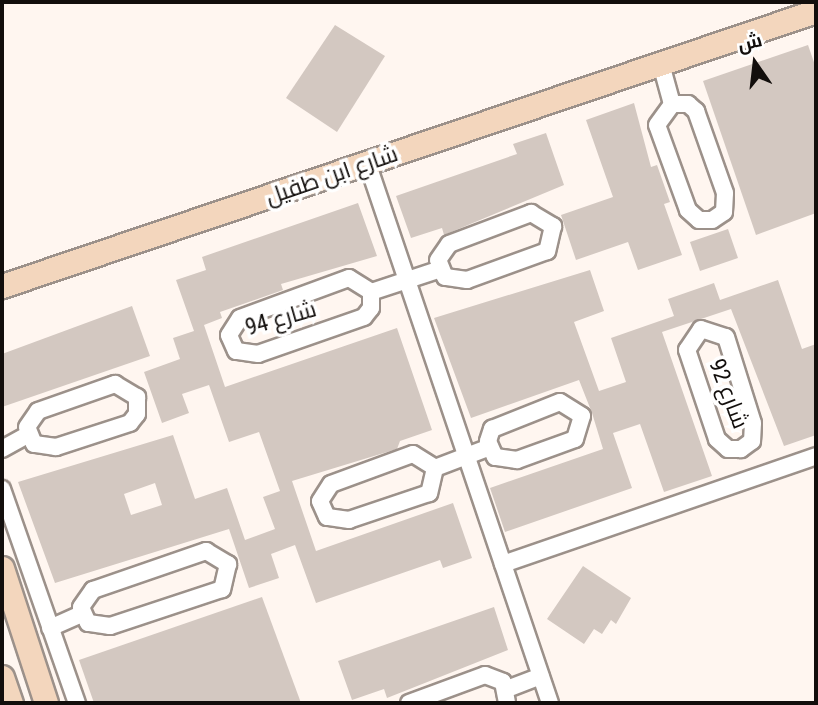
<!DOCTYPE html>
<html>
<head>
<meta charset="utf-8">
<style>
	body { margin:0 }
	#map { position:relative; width:818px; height:705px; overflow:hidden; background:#fff6f0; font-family:"Roboto Condensed",Cairo,sans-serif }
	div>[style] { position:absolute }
	.building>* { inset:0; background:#d3c8c1 }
	.roads { filter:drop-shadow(2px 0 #9c918a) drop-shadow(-2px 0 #9c918a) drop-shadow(0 2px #9c918a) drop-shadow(0 -2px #9c918a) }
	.street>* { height:16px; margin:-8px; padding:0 8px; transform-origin:8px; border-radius:8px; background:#fff }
	.secondary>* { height:23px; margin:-11.5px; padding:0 11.5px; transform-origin:11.5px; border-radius:11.5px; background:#f3d6bd }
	span { translate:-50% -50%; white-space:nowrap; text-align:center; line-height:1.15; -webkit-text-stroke:7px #fff; paint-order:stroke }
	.street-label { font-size:23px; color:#120e0c }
	.frame { position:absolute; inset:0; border:4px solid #120e0c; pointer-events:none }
	.north { position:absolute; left:720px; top:28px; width:70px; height:70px; -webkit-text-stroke:5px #fff; paint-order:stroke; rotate:346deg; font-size:19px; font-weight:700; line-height:28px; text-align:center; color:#120e0c }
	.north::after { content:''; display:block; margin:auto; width:24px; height:32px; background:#120e0c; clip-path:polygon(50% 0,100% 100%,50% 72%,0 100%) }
</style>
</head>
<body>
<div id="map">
	<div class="building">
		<div style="clip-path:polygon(335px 25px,385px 56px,337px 132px,286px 98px)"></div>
		<div style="clip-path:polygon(808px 45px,816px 68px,816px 213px,756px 235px,703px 81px)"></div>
		<div style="clip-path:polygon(634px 103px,651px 167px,657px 165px,670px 202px,664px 204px,682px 255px,638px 270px,628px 242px,576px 260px,561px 215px,613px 197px,586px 120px)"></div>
		<div style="clip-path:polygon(546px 133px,564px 185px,444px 235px,442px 228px,411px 238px,396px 196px,517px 154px,513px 144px)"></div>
		<div style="clip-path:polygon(evenodd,358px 203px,377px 256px,281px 284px,283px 290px,220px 312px,222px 318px,204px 325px,225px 387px,397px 328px,432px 430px,400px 441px,397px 449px,292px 481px,316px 551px,453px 503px,472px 558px,443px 568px,440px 560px,316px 603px,295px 545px,271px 554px,279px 578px,249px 588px,229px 529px,55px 583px,18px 482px,173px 435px,195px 499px,227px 488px,245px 540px,275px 529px,263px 497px,280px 491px,259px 432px,229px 442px,209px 385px,182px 394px,189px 413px,162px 423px,144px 372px,180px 359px,173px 338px,194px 331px,176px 280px,206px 270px,202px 257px,358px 203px,155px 483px,162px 505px,131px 515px,124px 494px,155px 483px)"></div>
		<div style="clip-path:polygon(728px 229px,738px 258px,700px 271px,690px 242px)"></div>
		<div style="clip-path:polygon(590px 270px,604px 311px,574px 322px,599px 391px,626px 382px,611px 338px,674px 316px,668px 299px,714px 283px,720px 300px,778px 280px,802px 349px,816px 344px,816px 435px,784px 446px,731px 309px,662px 332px,712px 476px,664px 492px,640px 424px,613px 433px,632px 488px,505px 532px,490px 488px,603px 449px,592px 413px,579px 380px,471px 418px,434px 318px)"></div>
		<div style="clip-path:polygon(132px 306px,150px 356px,2px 407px,2px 354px)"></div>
		<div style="clip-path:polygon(583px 566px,631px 598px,616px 624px,611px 620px,602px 634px,594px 629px,584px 644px,547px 619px)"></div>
		<div style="clip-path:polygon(262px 597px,301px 703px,94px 703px,79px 660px)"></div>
		<div style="clip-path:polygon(494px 607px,508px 650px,387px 698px,384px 689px,352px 700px,338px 661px)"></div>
	</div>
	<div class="roads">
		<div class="street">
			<div style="left:661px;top:64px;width:41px;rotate:74.6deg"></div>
			<div style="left:672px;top:104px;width:16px"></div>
			<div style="left:688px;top:104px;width:11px;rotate:41deg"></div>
			<div style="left:696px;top:111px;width:87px;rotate:70.5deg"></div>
			<div style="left:725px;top:193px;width:19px;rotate:93deg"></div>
			<div style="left:724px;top:212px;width:14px;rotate:146deg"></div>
			<div style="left:712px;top:220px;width:13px;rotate:180deg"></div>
			<div style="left:699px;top:220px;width:15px;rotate:-138deg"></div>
			<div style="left:688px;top:210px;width:90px;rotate:-110deg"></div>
			<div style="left:657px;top:125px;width:26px;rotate:-54deg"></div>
			<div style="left:368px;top:165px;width:568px;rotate:71.31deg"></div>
			<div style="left:531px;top:213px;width:26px;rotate:31deg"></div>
			<div style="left:553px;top:226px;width:26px;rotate:103deg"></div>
			<div style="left:547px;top:251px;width:85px;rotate:160.1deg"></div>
			<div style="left:467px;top:280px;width:22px;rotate:-172deg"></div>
			<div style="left:445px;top:277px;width:18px;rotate:-112deg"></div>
			<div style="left:438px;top:260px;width:19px;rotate:-55deg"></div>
			<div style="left:449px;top:244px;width:88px;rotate:-20.7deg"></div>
			<div style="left:349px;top:278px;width:26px;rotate:32deg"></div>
			<div style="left:371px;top:292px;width:16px;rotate:90deg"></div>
			<div style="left:371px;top:308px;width:11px;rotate:128deg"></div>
			<div style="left:364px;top:317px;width:112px;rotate:160.8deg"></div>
			<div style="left:258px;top:354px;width:22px;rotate:-172deg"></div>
			<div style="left:236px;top:351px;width:17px;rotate:-114deg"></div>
			<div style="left:229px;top:335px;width:20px;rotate:-57deg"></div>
			<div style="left:240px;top:318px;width:116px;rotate:-20.2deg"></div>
			<div style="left:371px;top:292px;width:74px;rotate:-18.2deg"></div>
			<div style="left:701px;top:329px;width:26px;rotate:18deg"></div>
			<div style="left:726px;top:337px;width:90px;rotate:72.6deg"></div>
			<div style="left:753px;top:423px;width:18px;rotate:93deg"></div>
			<div style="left:752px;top:441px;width:14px;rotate:144deg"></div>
			<div style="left:741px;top:449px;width:13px;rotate:180deg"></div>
			<div style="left:728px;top:449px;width:15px;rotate:-138deg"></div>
			<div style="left:717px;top:439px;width:94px;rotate:-108.6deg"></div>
			<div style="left:687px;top:350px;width:25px;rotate:-56deg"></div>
			<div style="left:115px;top:384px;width:26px;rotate:31deg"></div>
			<div style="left:137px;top:397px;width:17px;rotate:90deg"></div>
			<div style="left:137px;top:414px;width:11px;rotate:128deg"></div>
			<div style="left:130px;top:423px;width:78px;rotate:162deg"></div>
			<div style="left:56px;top:447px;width:22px;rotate:-172deg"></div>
			<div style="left:34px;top:444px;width:18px;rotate:-112deg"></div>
			<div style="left:27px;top:427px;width:19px;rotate:-55deg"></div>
			<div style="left:38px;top:411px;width:82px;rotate:-19.3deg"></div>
			<div style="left:560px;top:402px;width:26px;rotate:32deg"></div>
			<div style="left:582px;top:416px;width:24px;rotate:107deg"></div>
			<div style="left:575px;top:439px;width:62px;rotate:160.1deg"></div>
			<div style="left:517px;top:460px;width:22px;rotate:-172deg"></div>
			<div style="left:495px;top:457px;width:17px;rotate:-114deg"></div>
			<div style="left:488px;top:441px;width:13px;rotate:-72deg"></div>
			<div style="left:492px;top:429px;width:73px;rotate:-21.7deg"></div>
			<div style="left:2px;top:449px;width:31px;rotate:-29deg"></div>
			<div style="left:413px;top:454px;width:26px;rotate:32deg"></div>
			<div style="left:435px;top:468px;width:26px;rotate:103deg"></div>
			<div style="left:429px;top:493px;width:84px;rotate:161.4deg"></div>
			<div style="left:349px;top:520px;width:22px;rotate:-172deg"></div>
			<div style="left:327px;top:517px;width:17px;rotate:-114deg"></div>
			<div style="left:320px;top:501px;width:20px;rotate:-57deg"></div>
			<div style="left:331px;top:484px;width:87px;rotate:-20.1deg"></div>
			<div style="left:435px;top:468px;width:59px;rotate:-20.9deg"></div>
			<div style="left:2px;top:489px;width:227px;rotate:70.7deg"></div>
			<div style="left:206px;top:551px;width:26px;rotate:31deg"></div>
			<div style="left:228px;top:564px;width:26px;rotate:103deg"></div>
			<div style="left:222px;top:589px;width:118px;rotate:161.7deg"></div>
			<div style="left:110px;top:626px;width:22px;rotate:-172deg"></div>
			<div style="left:88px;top:623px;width:17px;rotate:-114deg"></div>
			<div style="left:81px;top:607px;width:21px;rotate:-55deg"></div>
			<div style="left:93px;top:590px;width:120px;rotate:-19deg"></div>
			<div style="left:503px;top:564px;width:331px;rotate:-19deg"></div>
			<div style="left:50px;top:628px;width:36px;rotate:-24deg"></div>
			<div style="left:507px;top:689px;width:36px;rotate:-21deg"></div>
			<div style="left:409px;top:703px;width:81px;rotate:-20.2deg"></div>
			<div style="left:485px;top:675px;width:19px;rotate:21deg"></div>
			<div style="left:503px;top:682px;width:21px;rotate:79deg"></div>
		</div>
		<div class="secondary">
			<div style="left:2px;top:286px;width:859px;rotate:-18.67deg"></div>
			<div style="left:2px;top:568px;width:142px;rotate:71.9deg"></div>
			<div style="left:2px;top:677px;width:28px;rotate:71deg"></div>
		</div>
	</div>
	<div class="street-label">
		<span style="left:332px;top:176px;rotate:-19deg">شارع ابن طفيل</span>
		<span style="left:281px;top:319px;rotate:-16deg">شارع 94</span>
		<span style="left:728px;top:394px;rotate:69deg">شارع 92</span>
	</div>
	<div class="frame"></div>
	<div class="north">ش</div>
</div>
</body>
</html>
